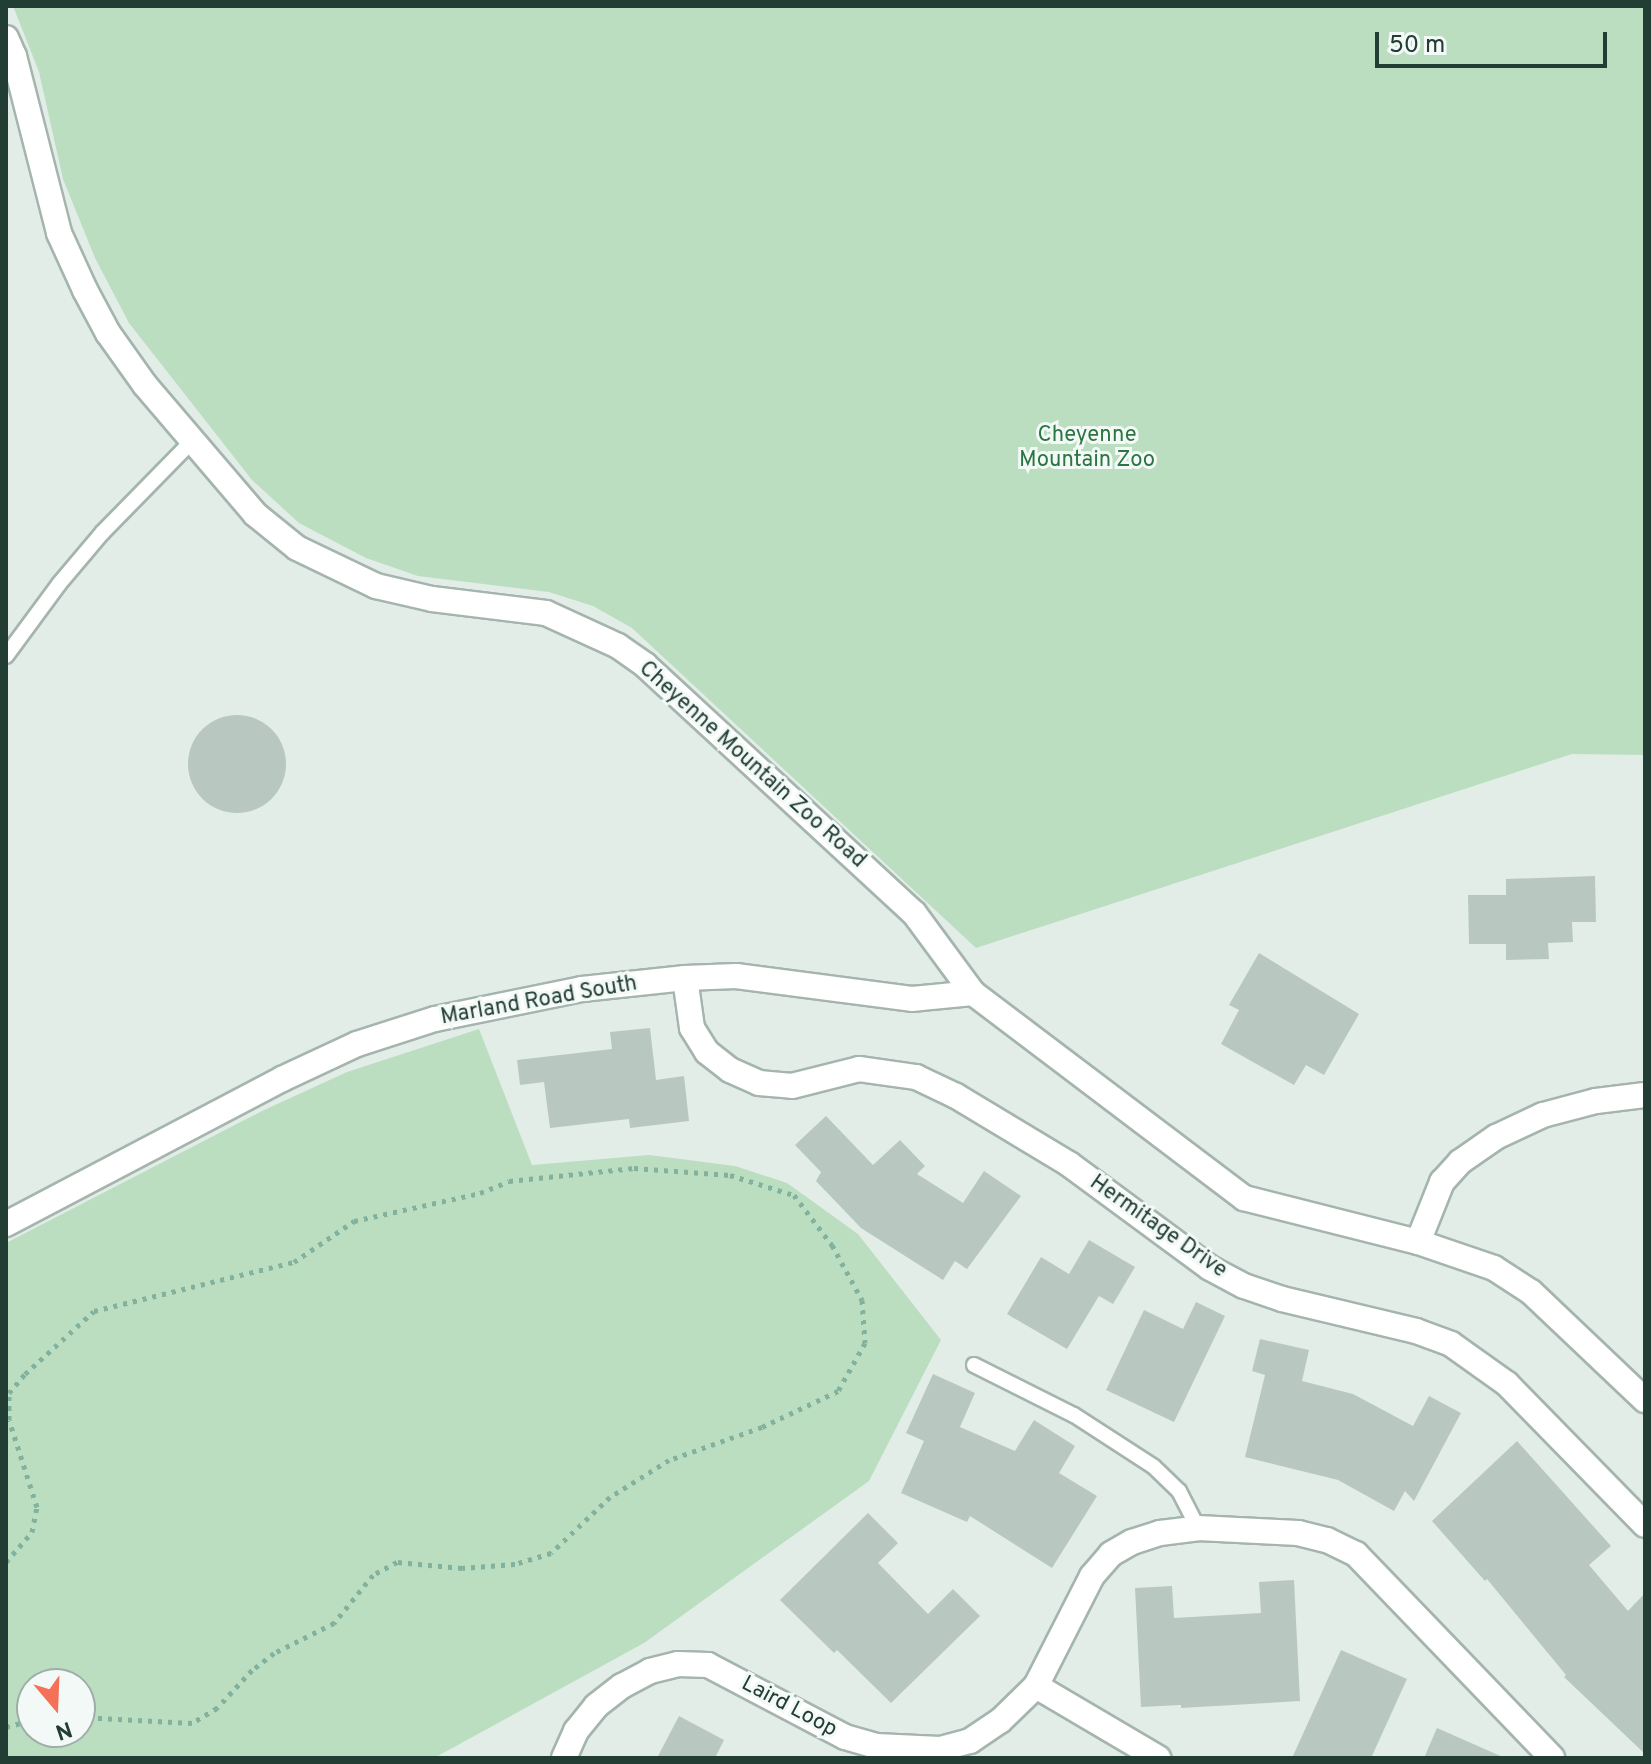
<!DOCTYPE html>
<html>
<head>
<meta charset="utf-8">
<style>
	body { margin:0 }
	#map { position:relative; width:1651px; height:1764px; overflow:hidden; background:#e2ede7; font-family:Overpass,sans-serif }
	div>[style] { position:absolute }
	.green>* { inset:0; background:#bbdec1 }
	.building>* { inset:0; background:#b8c8c0 }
	.round { border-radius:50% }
	.path>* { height:5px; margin-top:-2.5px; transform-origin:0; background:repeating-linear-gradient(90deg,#82b19e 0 4px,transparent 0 10px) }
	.roads { filter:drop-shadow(2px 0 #a5b5ae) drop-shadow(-2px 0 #a5b5ae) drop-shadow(0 2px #a5b5ae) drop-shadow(0 -2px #a5b5ae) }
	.service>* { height:14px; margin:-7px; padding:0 7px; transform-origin:7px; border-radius:7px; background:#fff }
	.minor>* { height:24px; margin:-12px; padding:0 12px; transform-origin:12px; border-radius:12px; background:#fff }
	.tertiary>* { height:24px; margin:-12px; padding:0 12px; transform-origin:12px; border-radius:12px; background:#fff }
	span { translate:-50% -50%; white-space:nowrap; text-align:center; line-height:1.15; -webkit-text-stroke:6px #f3f9f6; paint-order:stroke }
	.park-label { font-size:22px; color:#2b7641 }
	.street-label { font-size:22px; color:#223e34 }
	.frame { position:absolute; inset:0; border:8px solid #223e34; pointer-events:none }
	.north { position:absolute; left:16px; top:1668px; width:80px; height:80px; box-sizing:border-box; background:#f3f9f6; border:2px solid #9faea8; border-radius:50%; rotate:161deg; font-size:22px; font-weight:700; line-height:32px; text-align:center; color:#223e34 }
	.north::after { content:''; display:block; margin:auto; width:28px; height:36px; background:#f57058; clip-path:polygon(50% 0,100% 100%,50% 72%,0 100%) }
	.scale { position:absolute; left:1375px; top:32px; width:232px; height:36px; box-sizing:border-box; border:4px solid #223e34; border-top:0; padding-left:10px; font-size:24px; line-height:28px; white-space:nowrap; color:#223e34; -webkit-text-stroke:6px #f3f9f6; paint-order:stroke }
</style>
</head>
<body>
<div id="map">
	<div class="green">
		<div style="clip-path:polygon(13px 6px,1645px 6px,1645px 755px,1572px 754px,976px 948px,632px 628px,593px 606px,549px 592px,418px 576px,366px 558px,299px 523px,252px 480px,129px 323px,95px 258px,63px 179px,39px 72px)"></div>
		<div style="clip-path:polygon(evenodd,479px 1029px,532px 1165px,649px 1155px,735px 1166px,787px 1183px,858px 1234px,941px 1340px,869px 1481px,644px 1643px,434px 1758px,6px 1758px,6px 1243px,262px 1111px,347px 1072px,479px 1029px,80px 1684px,80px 1732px,32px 1732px,32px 1684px,80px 1684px)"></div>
	</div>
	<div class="building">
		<div class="round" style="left:188px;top:715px;width:98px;height:98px"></div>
		<div style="clip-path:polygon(1595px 876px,1596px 922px,1572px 922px,1573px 942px,1548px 943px,1549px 959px,1506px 960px,1506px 944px,1469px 944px,1468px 895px,1506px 895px,1506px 879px)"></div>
		<div style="clip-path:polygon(1259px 953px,1359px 1014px,1324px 1075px,1306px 1065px,1294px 1085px,1221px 1044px,1239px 1010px,1229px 1005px)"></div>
		<div style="clip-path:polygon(650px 1028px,656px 1080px,684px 1076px,689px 1121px,630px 1128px,629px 1119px,550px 1128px,544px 1082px,520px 1085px,517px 1060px,612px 1049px,610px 1032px)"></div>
		<div style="clip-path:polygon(826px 1116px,873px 1165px,900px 1140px,925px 1166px,917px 1174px,963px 1203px,984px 1171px,1021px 1196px,967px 1269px,955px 1261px,943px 1280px,861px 1228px,816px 1181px,821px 1172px,795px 1145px)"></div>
		<div style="clip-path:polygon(1089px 1240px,1135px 1267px,1113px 1304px,1099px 1296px,1067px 1349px,1007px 1314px,1041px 1257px,1069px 1274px)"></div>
		<div style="clip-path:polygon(1196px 1302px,1225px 1316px,1174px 1422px,1106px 1390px,1144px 1310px,1183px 1329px)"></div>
		<div style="clip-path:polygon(1260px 1339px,1309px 1350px,1302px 1381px,1353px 1394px,1413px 1426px,1429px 1396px,1461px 1413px,1414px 1501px,1405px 1491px,1394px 1511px,1338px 1480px,1245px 1457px,1265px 1375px,1252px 1371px)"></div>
		<div style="clip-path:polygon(933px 1374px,975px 1393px,960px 1427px,1015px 1451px,1034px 1420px,1075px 1446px,1059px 1473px,1097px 1496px,1052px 1568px,970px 1516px,967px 1522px,901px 1493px,924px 1441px,906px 1433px)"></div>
		<div style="clip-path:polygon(1517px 1441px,1611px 1546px,1589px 1565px,1628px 1611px,1645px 1593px,1645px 1754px,1564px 1677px,1566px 1675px,1487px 1579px,1485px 1581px,1432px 1521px)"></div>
		<div style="clip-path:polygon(868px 1513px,898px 1543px,878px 1563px,928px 1614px,953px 1589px,980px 1616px,891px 1703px,837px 1650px,834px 1653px,780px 1600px)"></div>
		<div style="clip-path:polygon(1294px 1580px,1300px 1701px,1181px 1708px,1181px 1705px,1141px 1707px,1135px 1588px,1172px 1586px,1174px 1618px,1261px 1613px,1259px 1582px)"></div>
		<div style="clip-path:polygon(1341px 1650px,1407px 1679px,1371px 1758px,1292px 1758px)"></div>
		<div style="clip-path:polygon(679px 1716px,724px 1740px,715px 1758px,657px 1758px)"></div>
		<div style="clip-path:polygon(1437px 1728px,1505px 1758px,1424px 1758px)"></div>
	</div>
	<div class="path">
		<div style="left:6px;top:1562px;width:40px;rotate:-49deg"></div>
		<div style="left:32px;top:1532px;width:25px;rotate:-79deg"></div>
		<div style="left:37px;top:1507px;width:91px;rotate:-107.8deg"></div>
		<div style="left:9px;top:1420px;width:27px;rotate:-90deg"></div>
		<div style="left:9px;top:1393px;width:25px;rotate:-50deg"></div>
		<div style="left:25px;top:1374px;width:93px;rotate:-42.4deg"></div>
		<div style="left:94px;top:1311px;width:206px;rotate:-13.8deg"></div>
		<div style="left:294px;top:1262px;width:73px;rotate:-34.3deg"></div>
		<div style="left:354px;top:1221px;width:129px;rotate:-12.5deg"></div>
		<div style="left:480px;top:1193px;width:31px;rotate:-22deg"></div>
		<div style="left:509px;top:1181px;width:126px;rotate:-5.9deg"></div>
		<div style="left:634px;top:1168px;width:96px;rotate:4.2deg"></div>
		<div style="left:730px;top:1175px;width:67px;rotate:17.4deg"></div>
		<div style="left:794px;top:1195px;width:63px;rotate:52.8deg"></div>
		<div style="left:832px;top:1245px;width:63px;rotate:61.4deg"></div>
		<div style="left:862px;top:1300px;width:43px;rotate:86deg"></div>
		<div style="left:865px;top:1343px;width:55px;rotate:119.4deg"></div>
		<div style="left:838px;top:1391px;width:84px;rotate:154.7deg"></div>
		<div style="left:762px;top:1427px;width:99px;rotate:160.5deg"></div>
		<div style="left:669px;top:1460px;width:70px;rotate:147.9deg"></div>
		<div style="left:610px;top:1497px;width:81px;rotate:136.5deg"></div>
		<div style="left:551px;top:1553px;width:38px;rotate:163deg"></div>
		<div style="left:515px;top:1564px;width:53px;rotate:175.7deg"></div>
		<div style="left:462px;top:1568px;width:65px;rotate:-174.7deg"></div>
		<div style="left:397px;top:1562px;width:27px;rotate:152deg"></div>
		<div style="left:373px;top:1575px;width:62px;rotate:129.1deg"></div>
		<div style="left:334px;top:1623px;width:67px;rotate:153.4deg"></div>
		<div style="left:274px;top:1653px;width:28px;rotate:142deg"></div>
		<div style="left:252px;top:1670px;width:52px;rotate:132.6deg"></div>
		<div style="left:217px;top:1708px;width:29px;rotate:149deg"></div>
		<div style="left:192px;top:1723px;width:112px;rotate:-176.9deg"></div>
		<div style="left:6px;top:1727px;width:27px;rotate:-15deg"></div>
	</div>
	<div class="roads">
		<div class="service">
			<div style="left:6px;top:656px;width:89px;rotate:-53.6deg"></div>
			<div style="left:59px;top:584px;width:68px;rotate:-49.8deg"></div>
			<div style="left:103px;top:532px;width:127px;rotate:-45.6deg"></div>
			<div style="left:974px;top:1365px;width:112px;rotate:26.6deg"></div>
			<div style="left:1074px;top:1415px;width:95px;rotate:33deg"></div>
			<div style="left:1154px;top:1467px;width:35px;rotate:44deg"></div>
			<div style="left:1179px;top:1491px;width:42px;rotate:62.8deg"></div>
		</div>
		<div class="minor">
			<div style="left:685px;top:978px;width:50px;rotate:82deg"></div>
			<div style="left:692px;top:1028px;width:28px;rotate:58deg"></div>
			<div style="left:707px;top:1052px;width:29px;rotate:38deg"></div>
			<div style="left:730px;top:1070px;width:32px;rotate:24deg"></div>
			<div style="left:759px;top:1083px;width:33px;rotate:5deg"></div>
			<div style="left:792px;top:1086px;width:69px;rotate:-14.2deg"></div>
			<div style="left:859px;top:1069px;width:58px;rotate:8deg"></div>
			<div style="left:916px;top:1077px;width:44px;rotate:25.4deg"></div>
			<div style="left:956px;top:1096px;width:132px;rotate:31deg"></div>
			<div style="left:1069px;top:1164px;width:175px;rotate:36.4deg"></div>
			<div style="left:1210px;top:1268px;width:38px;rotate:28deg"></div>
			<div style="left:1244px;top:1286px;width:40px;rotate:18.9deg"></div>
			<div style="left:1282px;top:1299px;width:138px;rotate:13.4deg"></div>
			<div style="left:1416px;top:1331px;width:37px;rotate:20deg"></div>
			<div style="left:1451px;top:1344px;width:69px;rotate:35.5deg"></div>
			<div style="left:1507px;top:1384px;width:197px;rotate:45.6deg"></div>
			<div style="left:6px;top:1224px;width:312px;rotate:-27.7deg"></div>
			<div style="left:282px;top:1079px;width:83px;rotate:-25deg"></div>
			<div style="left:357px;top:1044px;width:82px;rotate:-17.8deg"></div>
			<div style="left:435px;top:1019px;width:150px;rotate:-11.5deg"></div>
			<div style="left:582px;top:989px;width:104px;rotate:-6.1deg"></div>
			<div style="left:685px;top:978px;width:51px;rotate:-2.2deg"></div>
			<div style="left:736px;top:976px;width:177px;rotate:7.4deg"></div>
			<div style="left:912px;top:999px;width:61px;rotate:-5.6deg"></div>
			<div style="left:1418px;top:1242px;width:65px;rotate:-68.2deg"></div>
			<div style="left:1442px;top:1182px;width:27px;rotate:-48deg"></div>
			<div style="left:1460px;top:1162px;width:44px;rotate:-34.8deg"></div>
			<div style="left:1496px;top:1137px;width:52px;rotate:-25.1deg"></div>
			<div style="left:1543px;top:1115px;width:55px;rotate:-14.8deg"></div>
			<div style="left:1596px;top:1101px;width:49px;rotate:-7deg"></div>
			<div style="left:1036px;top:1686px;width:142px;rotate:30.5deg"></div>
			<div style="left:564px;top:1758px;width:30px;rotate:-66deg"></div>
			<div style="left:576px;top:1731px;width:32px;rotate:-51deg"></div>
			<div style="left:596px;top:1706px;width:33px;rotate:-38deg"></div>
			<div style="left:622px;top:1686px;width:32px;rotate:-28deg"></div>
			<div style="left:650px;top:1671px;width:29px;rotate:-14deg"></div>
			<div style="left:678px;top:1664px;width:30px;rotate:2deg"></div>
			<div style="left:708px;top:1665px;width:155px;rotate:27.7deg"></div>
			<div style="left:845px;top:1737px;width:33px;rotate:16deg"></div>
			<div style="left:877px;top:1746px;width:63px;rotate:2.7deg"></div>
			<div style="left:940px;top:1749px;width:31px;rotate:-15deg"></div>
			<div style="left:970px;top:1741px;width:36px;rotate:-34deg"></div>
			<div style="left:1000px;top:1721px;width:50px;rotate:-44.2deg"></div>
			<div style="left:1036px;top:1686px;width:123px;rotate:-63deg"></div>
			<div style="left:1092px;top:1576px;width:29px;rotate:-49deg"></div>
			<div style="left:1111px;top:1554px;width:24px;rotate:-30deg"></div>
			<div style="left:1132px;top:1542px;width:29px;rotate:-18deg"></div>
			<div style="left:1160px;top:1533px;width:38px;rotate:-7deg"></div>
			<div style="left:1198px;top:1528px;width:100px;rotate:2.9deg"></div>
			<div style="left:1298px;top:1533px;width:30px;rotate:14deg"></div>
			<div style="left:1327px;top:1540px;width:32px;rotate:26deg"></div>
			<div style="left:1356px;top:1554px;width:283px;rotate:46.1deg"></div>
		</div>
		<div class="tertiary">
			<div style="left:6px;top:38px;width:20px;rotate:66deg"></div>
			<div style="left:14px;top:56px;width:183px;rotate:75.7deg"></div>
			<div style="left:59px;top:233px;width:63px;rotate:65.5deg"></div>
			<div style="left:85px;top:290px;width:49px;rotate:61.9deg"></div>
			<div style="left:108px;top:333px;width:64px;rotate:54.6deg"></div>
			<div style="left:145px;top:385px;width:170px;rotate:49.5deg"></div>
			<div style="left:255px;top:514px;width:54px;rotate:39deg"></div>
			<div style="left:297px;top:548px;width:88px;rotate:25.7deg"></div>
			<div style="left:376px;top:586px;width:57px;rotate:13.1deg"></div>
			<div style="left:432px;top:599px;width:115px;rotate:7deg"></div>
			<div style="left:546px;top:613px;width:79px;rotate:24.6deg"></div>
			<div style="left:618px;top:646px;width:33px;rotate:35deg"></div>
			<div style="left:645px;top:665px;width:366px;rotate:42.7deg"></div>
			<div style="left:914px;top:913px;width:99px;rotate:53.6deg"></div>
			<div style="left:973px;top:993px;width:340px;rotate:37.1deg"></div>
			<div style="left:1244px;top:1198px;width:179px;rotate:14.2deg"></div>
			<div style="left:1418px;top:1242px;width:80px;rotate:18.9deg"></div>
			<div style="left:1494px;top:1268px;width:44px;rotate:33deg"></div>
			<div style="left:1531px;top:1292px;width:157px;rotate:43.5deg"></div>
		</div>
	</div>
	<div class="park-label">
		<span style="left:1087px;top:448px">Cheyenne<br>Mountain Zoo</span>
	</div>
	<div class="street-label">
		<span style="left:752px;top:765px;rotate:42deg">Cheyenne Mountain Zoo Road</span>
		<span style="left:539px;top:1001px;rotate:-10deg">Marland Road South</span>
		<span style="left:1158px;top:1227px;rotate:35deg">Hermitage Drive</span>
		<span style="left:789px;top:1707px;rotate:28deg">Laird Loop</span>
	</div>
	<div class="frame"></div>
	<div class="north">N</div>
	<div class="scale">50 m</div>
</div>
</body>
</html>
